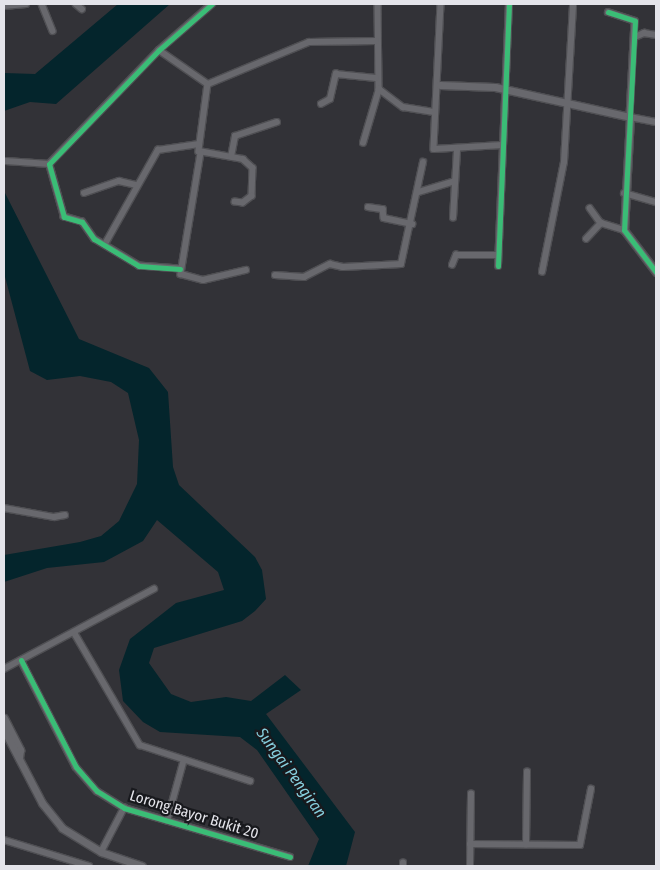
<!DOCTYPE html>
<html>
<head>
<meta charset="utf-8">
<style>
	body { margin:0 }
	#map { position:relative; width:660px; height:870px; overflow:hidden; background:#323237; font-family:"Fira Sans Condensed",sans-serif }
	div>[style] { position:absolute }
	.water>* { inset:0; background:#04252c }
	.roads { filter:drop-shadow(1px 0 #4f4f53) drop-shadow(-1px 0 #4f4f53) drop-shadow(0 1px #4f4f53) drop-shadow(0 -1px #4f4f53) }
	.minor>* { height:5.5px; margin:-2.75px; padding:0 2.75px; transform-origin:2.75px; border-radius:2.75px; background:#68686d }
	.tertiary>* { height:7px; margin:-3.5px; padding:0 3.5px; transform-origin:3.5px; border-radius:3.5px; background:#68686d }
	.cycleway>* { height:5px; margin:-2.5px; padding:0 2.5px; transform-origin:2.5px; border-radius:2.5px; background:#3abd76 }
	span { translate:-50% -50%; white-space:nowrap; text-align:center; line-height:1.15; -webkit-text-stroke:4.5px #18191d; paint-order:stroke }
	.street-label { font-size:15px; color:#e4e4ea }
	.water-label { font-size:16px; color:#86cedd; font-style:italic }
	.frame { position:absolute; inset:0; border:5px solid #e4e4ea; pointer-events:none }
</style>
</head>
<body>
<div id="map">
	<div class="water">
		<div style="clip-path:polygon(118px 4px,170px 4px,56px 104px,30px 102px,4px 111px,4px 73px,35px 74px)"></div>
		<div style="clip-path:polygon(4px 191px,79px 339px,149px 368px,168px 392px,173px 467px,179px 485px,255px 557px,262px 570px,266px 599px,255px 611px,242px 621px,154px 648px,149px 663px,171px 694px,191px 702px,226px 697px,251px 701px,285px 675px,301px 690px,266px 714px,355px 832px,346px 866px,308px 866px,319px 839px,257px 750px,240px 737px,160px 732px,143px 722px,123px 701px,119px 670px,130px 639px,176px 603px,224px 590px,218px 572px,157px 520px,143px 541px,104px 562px,47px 568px,4px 582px,4px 555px,80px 542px,101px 536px,119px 521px,137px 484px,139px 440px,128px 393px,111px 382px,80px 376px,47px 380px,30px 371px,4px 273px)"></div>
	</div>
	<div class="roads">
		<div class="minor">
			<div style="left:42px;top:4px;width:29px;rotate:68deg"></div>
			<div style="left:76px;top:4px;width:8px;rotate:40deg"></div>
			<div style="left:378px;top:4px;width:85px;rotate:89.3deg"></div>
			<div style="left:379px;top:89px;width:30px;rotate:37deg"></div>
			<div style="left:403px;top:107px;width:31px;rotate:9deg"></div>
			<div style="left:441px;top:4px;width:145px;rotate:92.8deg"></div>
			<div style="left:434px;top:149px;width:68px;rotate:-3.4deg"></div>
			<div style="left:4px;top:6px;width:22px;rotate:-5deg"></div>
			<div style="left:608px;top:12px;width:28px;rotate:18deg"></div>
			<div style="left:635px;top:21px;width:96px;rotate:93deg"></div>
			<div style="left:630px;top:117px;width:26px;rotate:11deg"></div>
			<div style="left:635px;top:37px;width:10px;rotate:-24deg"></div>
			<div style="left:644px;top:33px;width:12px;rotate:9deg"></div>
			<div style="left:159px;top:50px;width:60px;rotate:34.8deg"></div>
			<div style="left:208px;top:84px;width:109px;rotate:-22.6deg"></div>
			<div style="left:309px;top:42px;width:67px;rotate:-0.9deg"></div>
			<div style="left:208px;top:84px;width:68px;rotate:97.7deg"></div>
			<div style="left:199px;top:151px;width:45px;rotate:10.3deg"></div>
			<div style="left:243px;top:159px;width:13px;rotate:42deg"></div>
			<div style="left:253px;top:168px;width:28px;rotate:92deg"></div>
			<div style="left:252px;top:196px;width:11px;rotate:142deg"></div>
			<div style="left:243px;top:203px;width:8px;rotate:-173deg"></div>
			<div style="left:321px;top:104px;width:10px;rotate:-29deg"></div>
			<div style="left:330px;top:99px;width:26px;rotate:-77deg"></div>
			<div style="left:336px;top:74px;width:40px;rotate:5.7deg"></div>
			<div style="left:363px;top:143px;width:56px;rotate:-73.5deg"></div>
			<div style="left:201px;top:153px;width:123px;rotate:99.4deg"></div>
			<div style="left:181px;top:274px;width:23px;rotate:15deg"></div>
			<div style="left:203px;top:280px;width:44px;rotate:-13.1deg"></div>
			<div style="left:231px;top:157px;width:21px;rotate:-79deg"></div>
			<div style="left:235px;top:136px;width:44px;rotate:-18.4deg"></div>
			<div style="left:6px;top:161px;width:43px;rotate:4deg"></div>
			<div style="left:419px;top:192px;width:37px;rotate:-17deg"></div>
			<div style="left:84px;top:193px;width:37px;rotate:-19deg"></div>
			<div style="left:119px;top:181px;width:18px;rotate:13deg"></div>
			<div style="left:624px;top:193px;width:33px;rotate:16deg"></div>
			<div style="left:368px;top:207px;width:15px;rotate:8deg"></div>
			<div style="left:383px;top:209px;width:9px;rotate:84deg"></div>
			<div style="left:384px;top:218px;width:29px;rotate:12deg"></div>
			<div style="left:590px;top:208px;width:19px;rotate:54deg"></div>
			<div style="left:453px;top:218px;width:68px;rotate:-86.6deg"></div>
			<div style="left:586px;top:239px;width:22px;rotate:-47deg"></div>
			<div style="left:601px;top:223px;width:24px;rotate:17deg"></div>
			<div style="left:105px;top:244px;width:108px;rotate:-60.6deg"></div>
			<div style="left:158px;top:150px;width:41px;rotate:-8.3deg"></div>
			<div style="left:452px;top:265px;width:11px;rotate:-68deg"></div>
			<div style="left:456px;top:255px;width:42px"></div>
			<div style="left:498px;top:266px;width:262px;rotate:-87.6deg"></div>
			<div style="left:180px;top:269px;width:41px;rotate:-175.8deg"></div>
			<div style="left:139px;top:266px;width:52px;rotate:-149deg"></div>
			<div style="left:94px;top:239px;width:21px;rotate:-125deg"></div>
			<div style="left:82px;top:222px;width:19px;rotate:-164deg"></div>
			<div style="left:64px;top:217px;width:55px;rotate:-105.8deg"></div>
			<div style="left:49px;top:164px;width:158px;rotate:-46deg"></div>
			<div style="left:159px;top:50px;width:70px;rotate:-41deg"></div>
			<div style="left:542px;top:272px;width:112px;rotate:-78.7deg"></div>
			<div style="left:564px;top:162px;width:158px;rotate:-86.7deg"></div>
			<div style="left:275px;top:275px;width:29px;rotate:4deg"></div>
			<div style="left:304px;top:277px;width:29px;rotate:-27deg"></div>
			<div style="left:330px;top:264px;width:13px;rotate:13deg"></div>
			<div style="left:343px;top:267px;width:58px;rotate:-3deg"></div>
			<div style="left:401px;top:264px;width:104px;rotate:-77.8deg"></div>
			<div style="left:4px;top:508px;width:51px;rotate:10.2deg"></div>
			<div style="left:54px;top:517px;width:11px;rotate:-10deg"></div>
			<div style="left:74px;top:632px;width:131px;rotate:59.7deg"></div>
			<div style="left:140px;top:745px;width:116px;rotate:18.1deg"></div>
			<div style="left:21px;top:660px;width:120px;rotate:62.8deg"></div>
			<div style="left:76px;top:767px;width:32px;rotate:49deg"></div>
			<div style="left:97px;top:791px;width:32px;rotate:32deg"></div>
			<div style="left:124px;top:808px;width:173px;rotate:16.4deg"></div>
			<div style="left:4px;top:669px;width:170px;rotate:-28.1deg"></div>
			<div style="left:167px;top:821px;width:60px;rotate:-74.6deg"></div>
			<div style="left:4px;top:840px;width:89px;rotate:17deg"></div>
			<div style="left:470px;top:844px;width:110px;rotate:0.5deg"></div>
			<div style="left:580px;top:845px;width:57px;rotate:-78.9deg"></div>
			<div style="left:526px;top:845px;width:73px;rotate:-89.2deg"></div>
			<div style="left:101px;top:852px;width:50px;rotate:-62.4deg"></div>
			<div style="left:403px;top:866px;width:3px;rotate:-90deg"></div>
			<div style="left:470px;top:866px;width:72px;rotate:-89.2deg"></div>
		</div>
		<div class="tertiary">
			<div style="left:440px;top:85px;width:55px;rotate:2.1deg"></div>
			<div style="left:495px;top:87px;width:138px;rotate:12.5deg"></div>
			<div style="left:630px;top:117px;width:113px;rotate:93deg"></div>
			<div style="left:624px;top:230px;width:53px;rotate:52.7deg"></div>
			<div style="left:4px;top:718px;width:36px;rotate:63deg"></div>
			<div style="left:20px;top:750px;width:8px;rotate:97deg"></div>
			<div style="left:4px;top:730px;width:82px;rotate:62.5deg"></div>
			<div style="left:42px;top:803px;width:32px;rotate:51deg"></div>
			<div style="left:62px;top:828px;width:46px;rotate:31.6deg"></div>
			<div style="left:101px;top:852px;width:43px;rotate:18.9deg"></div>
		</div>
	</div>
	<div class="cycleway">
		<div style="left:608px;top:12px;width:28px;rotate:18deg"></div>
		<div style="left:635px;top:21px;width:209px;rotate:93deg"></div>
		<div style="left:624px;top:230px;width:53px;rotate:52.7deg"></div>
		<div style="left:498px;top:266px;width:262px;rotate:-87.6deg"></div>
		<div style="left:180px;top:269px;width:41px;rotate:-175.8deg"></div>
		<div style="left:139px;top:266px;width:52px;rotate:-149deg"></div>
		<div style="left:94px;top:239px;width:21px;rotate:-125deg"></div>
		<div style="left:82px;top:222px;width:19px;rotate:-164deg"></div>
		<div style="left:64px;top:217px;width:55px;rotate:-105.8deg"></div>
		<div style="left:49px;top:164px;width:158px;rotate:-46deg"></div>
		<div style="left:159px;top:50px;width:70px;rotate:-41deg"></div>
		<div style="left:21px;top:660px;width:120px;rotate:62.8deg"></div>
		<div style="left:76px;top:767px;width:32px;rotate:49deg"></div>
		<div style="left:97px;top:791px;width:32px;rotate:32deg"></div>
		<div style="left:124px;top:808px;width:173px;rotate:16.4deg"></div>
	</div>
	<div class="street-label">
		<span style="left:194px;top:815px;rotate:17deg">Lorong Bayor Bukit 20</span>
	</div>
	<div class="water-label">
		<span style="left:291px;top:773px;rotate:54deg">Sungai Pengiran</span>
	</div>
	<div class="frame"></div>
</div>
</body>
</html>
